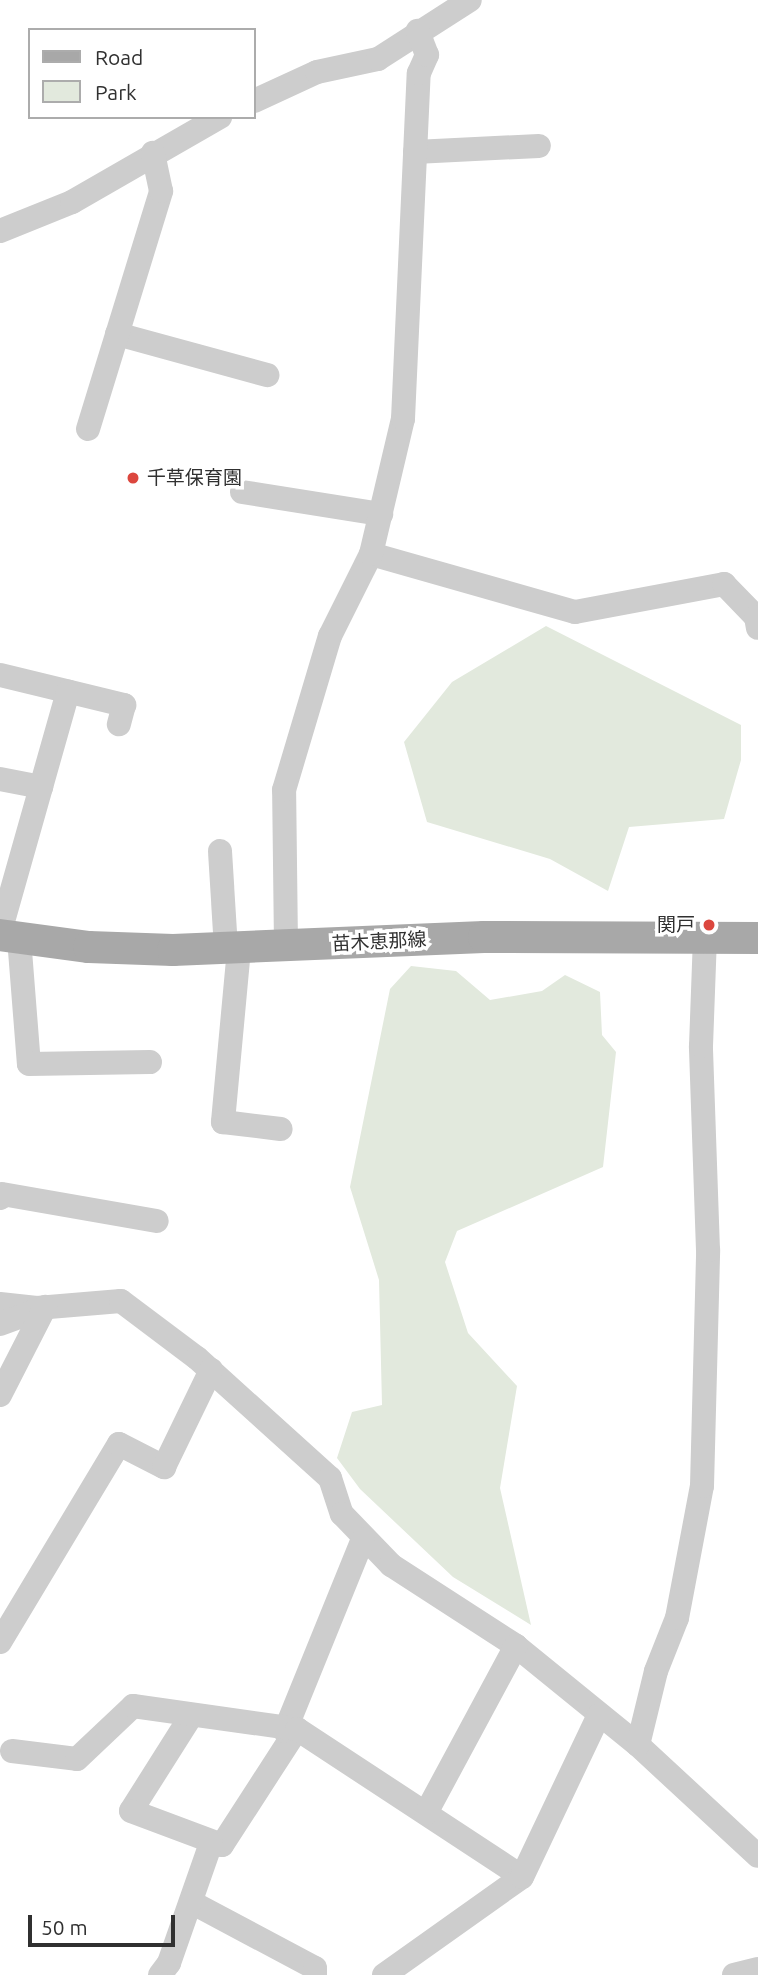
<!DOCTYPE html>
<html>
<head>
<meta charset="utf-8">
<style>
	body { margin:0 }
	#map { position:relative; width:758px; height:1975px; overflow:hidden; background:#fff; font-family:Ubuntu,"Noto Sans JP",sans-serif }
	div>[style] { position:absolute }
	.green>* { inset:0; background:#e2e9dd }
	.minor>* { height:24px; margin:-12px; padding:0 12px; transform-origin:12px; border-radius:12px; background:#cdcdcd }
	.major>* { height:32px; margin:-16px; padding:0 16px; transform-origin:16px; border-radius:16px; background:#a8a8a8 }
	.dots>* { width:19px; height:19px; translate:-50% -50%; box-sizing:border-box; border:4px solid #fff; border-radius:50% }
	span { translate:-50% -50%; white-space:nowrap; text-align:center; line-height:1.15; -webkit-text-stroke:7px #fff; paint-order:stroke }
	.poi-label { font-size:19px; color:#303030 }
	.left { translate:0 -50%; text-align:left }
	.right { translate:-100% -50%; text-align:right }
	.street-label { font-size:19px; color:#303030 }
	.legend { position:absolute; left:28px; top:28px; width:228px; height:91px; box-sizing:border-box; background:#fff; border:2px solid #acacac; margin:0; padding:9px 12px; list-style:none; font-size:21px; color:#303030 }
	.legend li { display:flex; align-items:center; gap:14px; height:35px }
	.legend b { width:35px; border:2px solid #acacac }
	.scale { position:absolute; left:28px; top:1915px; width:147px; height:32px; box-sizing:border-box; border:4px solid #303030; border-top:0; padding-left:9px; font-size:21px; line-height:24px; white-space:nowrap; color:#303030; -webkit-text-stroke:5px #fff; paint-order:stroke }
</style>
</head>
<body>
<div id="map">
	<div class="green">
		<div style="clip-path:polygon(546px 626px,741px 725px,741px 760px,724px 819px,629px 827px,608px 891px,550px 859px,427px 822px,404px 742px,452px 682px)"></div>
		<div style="clip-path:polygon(411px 966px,456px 971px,490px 1000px,542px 991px,565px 975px,600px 992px,602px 1035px,616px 1052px,603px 1167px,457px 1231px,445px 1262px,468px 1333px,517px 1386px,500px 1488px,531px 1625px,453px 1577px,360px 1489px,337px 1458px,352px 1412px,382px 1405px,379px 1280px,350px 1187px,390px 989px)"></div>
	</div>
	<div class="minor">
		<div style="left:254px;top:101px;width:69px;rotate:-24.7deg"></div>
		<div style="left:317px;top:72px;width:62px;rotate:-12deg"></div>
		<div style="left:378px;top:59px;width:109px;rotate:-32.7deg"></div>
		<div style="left:415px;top:152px;width:124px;rotate:-2.8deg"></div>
		<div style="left:0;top:231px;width:78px;rotate:-21.9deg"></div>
		<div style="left:72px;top:202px;width:171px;rotate:-29.9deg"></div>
		<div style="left:117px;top:334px;width:156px;rotate:15.3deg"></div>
		<div style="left:88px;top:429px;width:249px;rotate:-72.9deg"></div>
		<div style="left:161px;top:191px;width:39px;rotate:-102deg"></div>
		<div style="left:242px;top:492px;width:141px;rotate:9deg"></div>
		<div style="left:371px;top:554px;width:212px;rotate:15.9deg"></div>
		<div style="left:575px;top:612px;width:152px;rotate:-10.6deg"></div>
		<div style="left:724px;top:584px;width:46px;rotate:45.9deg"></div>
		<div style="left:756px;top:617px;width:11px;rotate:80deg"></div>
		<div style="left:0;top:675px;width:128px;rotate:13.6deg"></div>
		<div style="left:124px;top:705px;width:20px;rotate:105deg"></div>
		<div style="left:0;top:779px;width:42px;rotate:11deg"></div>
		<div style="left:220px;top:851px;width:98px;rotate:86.5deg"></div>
		<div style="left:0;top:932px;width:250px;rotate:-74.2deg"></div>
		<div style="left:19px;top:938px;width:126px;rotate:85.5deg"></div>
		<div style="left:29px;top:1064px;width:121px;rotate:-0.9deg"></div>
		<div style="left:286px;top:945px;width:155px;rotate:-90.7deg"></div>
		<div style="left:284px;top:790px;width:161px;rotate:-73.4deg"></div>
		<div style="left:330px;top:636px;width:92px;rotate:-63.4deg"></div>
		<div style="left:371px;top:554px;width:139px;rotate:-76.7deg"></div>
		<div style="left:403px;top:419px;width:346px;rotate:-87.4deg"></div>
		<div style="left:419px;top:73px;width:20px;rotate:-66deg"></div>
		<div style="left:427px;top:55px;width:26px;rotate:-111deg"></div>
		<div style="left:239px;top:949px;width:174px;rotate:95.3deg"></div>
		<div style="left:223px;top:1122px;width:58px;rotate:6.9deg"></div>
		<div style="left:0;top:1198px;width:4px;rotate:-63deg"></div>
		<div style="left:2px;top:1194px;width:157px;rotate:9.9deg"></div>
		<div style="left:0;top:1304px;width:37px;rotate:6deg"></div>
		<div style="left:37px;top:1308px;width:84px;rotate:-4.8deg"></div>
		<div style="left:121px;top:1301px;width:95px;rotate:36.9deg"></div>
		<div style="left:197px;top:1358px;width:179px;rotate:42.1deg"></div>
		<div style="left:330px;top:1478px;width:38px;rotate:72deg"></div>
		<div style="left:342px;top:1514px;width:71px;rotate:46.1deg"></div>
		<div style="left:391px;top:1565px;width:149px;rotate:32.9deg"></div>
		<div style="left:516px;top:1646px;width:157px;rotate:39.1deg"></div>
		<div style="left:638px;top:1745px;width:163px;rotate:42.8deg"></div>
		<div style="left:0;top:1324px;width:40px;rotate:-20.2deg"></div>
		<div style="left:0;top:1395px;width:99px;rotate:-62.9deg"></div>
		<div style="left:0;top:1642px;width:231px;rotate:-59deg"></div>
		<div style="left:119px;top:1444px;width:51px;rotate:27.1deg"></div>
		<div style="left:164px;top:1467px;width:108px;rotate:-64.1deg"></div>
		<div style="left:191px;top:1716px;width:112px;rotate:122.3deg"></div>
		<div style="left:131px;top:1811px;width:97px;rotate:20.5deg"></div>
		<div style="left:222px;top:1845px;width:138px;rotate:-57.1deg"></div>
		<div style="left:285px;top:1731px;width:207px;rotate:-67.9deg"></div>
		<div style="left:638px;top:1745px;width:76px;rotate:-76.3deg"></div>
		<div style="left:656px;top:1671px;width:57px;rotate:-68.4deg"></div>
		<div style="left:677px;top:1618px;width:134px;rotate:-79.3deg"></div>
		<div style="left:702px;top:1486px;width:236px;rotate:-88.5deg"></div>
		<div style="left:708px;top:1250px;width:204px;rotate:-92deg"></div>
		<div style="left:701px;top:1046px;width:110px;rotate:-87.9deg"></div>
		<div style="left:12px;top:1751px;width:65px;rotate:7deg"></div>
		<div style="left:77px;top:1759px;width:77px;rotate:-43.4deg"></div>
		<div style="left:133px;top:1706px;width:166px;rotate:8deg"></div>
		<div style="left:297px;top:1729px;width:269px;rotate:33.3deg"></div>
		<div style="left:426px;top:1813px;width:190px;rotate:-61.7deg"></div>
		<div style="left:191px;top:1902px;width:140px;rotate:28deg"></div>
		<div style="left:315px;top:1968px;width:7px;rotate:90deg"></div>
		<div style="left:160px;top:1975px;width:15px;rotate:-53deg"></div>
		<div style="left:169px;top:1963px;width:127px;rotate:-70.7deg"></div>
		<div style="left:384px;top:1975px;width:169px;rotate:-35.4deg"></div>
		<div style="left:522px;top:1877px;width:179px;rotate:-64.6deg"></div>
		<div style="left:734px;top:1975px;width:25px;rotate:-14deg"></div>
	</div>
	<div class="major">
		<div style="left:0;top:935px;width:90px;rotate:7.7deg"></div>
		<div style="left:89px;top:947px;width:84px;rotate:2deg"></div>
		<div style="left:173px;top:950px;width:311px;rotate:-2.4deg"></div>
		<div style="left:484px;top:937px;width:274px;rotate:0.2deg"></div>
	</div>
	<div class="dots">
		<div style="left:133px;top:478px;background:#dc473e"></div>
		<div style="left:709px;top:925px;background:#dc473e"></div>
	</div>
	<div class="poi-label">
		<span class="left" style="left:147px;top:478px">千草保育園</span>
		<span class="right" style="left:695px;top:925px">関戸</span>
	</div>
	<div class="street-label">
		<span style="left:379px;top:942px;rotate:-3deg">苗木恵那線</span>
	</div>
	<ul class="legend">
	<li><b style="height:9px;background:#a8a8a8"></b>Road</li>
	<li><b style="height:19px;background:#e2e9dd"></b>Park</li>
	</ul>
	<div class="scale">50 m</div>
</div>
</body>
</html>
